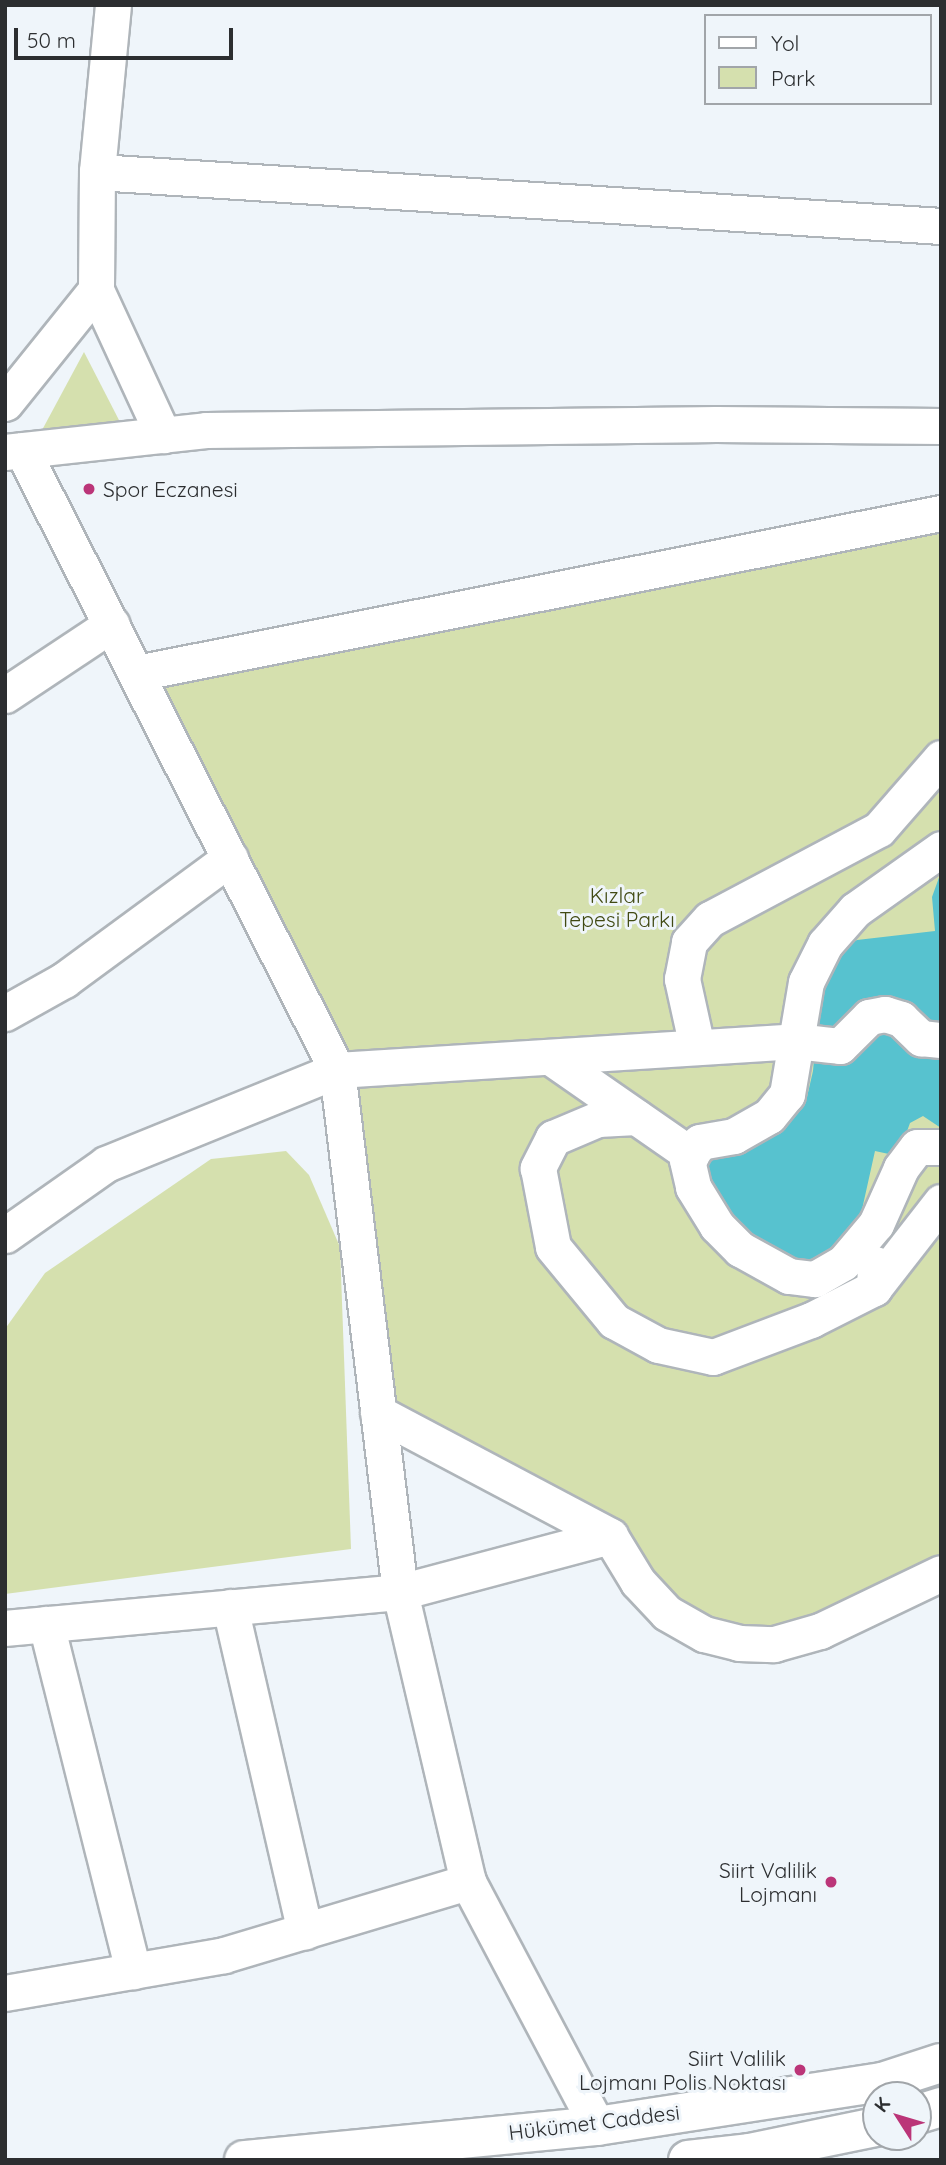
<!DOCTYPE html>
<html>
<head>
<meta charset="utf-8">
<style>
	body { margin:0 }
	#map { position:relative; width:946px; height:2165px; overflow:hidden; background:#eff5fa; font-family:Quicksand,sans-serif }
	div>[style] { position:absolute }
	.green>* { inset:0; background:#d5e0ae }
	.water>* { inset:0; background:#57c2cf }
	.roads { filter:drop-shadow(2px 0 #afb5ba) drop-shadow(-2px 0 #afb5ba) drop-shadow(0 2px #afb5ba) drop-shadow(0 -2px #afb5ba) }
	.street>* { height:35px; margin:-17.5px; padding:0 17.5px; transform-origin:17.5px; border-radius:17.5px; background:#fff }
	.primary>* { height:38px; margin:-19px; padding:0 19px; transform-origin:19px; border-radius:19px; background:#fff }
	.dots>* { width:19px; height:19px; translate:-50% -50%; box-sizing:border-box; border:4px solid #eff5fa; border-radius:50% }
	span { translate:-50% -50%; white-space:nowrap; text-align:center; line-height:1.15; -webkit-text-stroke:6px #eff5fa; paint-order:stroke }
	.poi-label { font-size:21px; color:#2c2e30 }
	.left { translate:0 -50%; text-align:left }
	.right { translate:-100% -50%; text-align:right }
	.park-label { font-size:21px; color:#414a13 }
	.street-label { font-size:21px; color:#2c2e30 }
	.frame { position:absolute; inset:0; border:7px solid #2c2e30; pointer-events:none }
	.legend { position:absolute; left:704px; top:14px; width:228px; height:91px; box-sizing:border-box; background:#eff5fa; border:2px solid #a1a5a9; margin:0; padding:9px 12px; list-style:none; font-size:21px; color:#2c2e30 }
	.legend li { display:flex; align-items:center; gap:14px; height:35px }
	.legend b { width:35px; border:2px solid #a1a5a9 }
	.north { position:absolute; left:862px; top:2081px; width:70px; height:70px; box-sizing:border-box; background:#eff5fa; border:2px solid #a1a5a9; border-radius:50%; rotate:307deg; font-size:19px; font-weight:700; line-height:28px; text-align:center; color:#2c2e30 }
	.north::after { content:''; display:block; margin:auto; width:24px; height:32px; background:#bb3578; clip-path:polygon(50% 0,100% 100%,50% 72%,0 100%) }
	.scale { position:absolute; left:14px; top:28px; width:219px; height:32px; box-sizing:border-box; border:4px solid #2c2e30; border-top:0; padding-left:9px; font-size:21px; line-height:24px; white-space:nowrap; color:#2c2e30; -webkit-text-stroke:5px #eff5fa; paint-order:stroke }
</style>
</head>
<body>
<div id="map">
	<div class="green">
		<div style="clip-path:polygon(84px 352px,121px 424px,41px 432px)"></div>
		<div style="clip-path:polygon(941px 513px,941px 1573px,820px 1631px,704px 1634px,610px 1536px,378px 1413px,337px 1070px,137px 673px)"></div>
		<div style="clip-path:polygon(286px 1151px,309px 1175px,340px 1247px,351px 1549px,5px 1594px,5px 1329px,45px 1273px,211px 1159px)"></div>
	</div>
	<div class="water">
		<div style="clip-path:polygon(941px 872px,941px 1128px,923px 1116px,910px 1123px,898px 1156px,875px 1151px,857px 1232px,831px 1257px,788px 1261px,748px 1239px,714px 1206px,704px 1159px,749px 1148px,793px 1119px,807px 1097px,813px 1071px,821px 981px,840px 950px,857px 940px,935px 931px,932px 897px)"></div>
	</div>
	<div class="roads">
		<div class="street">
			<div style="left:113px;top:5px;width:168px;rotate:95.5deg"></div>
			<div style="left:97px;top:172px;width:118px;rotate:90.5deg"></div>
			<div style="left:96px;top:290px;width:160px;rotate:65.2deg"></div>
			<div style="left:97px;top:172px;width:846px;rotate:3.66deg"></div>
			<div style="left:5px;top:403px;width:145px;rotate:-51.2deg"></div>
			<div style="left:5px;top:452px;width:202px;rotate:-6.2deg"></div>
			<div style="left:206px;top:430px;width:510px;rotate:-0.67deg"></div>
			<div style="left:716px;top:424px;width:225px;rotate:0.5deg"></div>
			<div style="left:137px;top:673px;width:820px;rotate:-11.26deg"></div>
			<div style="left:5px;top:695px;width:128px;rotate:-33.6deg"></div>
			<div style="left:941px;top:849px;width:105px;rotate:144.7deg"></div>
			<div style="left:855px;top:910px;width:45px;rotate:131.4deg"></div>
			<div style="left:825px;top:944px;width:42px;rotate:116.6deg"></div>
			<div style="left:806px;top:982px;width:114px;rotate:99.6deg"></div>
			<div style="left:787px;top:1094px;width:28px;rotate:129deg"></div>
			<div style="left:769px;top:1116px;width:40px;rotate:150.3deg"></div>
			<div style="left:734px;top:1136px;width:35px;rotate:170deg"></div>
			<div style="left:700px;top:1142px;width:22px;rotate:126deg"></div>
			<div style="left:687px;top:1160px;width:28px;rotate:77deg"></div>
			<div style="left:693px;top:1187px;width:46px;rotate:58.4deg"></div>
			<div style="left:717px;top:1226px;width:33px;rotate:45deg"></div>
			<div style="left:740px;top:1249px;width:56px;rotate:28.9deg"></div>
			<div style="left:789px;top:1276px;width:26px;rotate:7deg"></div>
			<div style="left:815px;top:1279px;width:32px;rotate:-30deg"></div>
			<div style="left:843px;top:1263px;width:51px;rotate:-49.8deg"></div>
			<div style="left:876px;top:1224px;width:61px;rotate:-65.9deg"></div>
			<div style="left:901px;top:1168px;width:26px;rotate:-53deg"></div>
			<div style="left:917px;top:1147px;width:24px"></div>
			<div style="left:5px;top:1013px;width:68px;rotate:-29.2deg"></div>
			<div style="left:64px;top:980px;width:206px;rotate:-36.3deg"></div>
			<div style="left:697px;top:1047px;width:70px;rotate:-102.4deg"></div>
			<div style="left:682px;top:979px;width:38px;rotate:-79deg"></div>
			<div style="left:689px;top:942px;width:31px;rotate:-48deg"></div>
			<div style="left:710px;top:919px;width:191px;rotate:-28deg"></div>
			<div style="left:879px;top:829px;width:94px;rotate:-48.9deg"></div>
			<div style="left:550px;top:1057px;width:172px;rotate:34.8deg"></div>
			<div style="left:636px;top:1117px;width:38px;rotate:177deg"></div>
			<div style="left:598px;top:1119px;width:49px;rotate:157.1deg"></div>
			<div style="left:553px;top:1138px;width:34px;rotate:117deg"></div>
			<div style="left:538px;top:1168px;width:80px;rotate:79.2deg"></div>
			<div style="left:553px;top:1247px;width:96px;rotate:50.5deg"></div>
			<div style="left:614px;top:1321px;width:50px;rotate:28.6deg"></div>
			<div style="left:658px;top:1345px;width:56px;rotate:12.3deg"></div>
			<div style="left:713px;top:1357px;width:105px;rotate:-20.7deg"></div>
			<div style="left:811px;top:1320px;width:71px;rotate:-26.9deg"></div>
			<div style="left:5px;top:1235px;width:123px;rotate:-35.1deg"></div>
			<div style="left:106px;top:1164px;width:249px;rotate:-22.1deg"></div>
			<div style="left:337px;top:1070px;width:460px;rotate:-3.6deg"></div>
			<div style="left:796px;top:1041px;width:44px;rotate:6.5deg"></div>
			<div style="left:840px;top:1046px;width:41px;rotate:-45deg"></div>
			<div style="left:869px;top:1017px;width:16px;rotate:-11deg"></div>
			<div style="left:885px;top:1014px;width:17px;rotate:17deg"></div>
			<div style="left:901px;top:1019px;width:28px;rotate:44deg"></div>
			<div style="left:921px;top:1038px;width:20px;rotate:6deg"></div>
			<div style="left:875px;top:1264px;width:24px;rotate:92deg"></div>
			<div style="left:874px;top:1288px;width:109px;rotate:-52.1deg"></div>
			<div style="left:378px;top:1413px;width:263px;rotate:27.9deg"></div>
			<div style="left:610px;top:1536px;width:54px;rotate:58.7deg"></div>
			<div style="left:638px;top:1582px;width:42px;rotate:46.9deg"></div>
			<div style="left:667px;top:1613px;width:43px;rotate:29.6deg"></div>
			<div style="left:704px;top:1634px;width:36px;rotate:14deg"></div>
			<div style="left:739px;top:1643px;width:35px;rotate:2deg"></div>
			<div style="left:774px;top:1644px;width:48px;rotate:-15.8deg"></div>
			<div style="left:820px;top:1631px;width:134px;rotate:-25.6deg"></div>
			<div style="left:230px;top:1607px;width:333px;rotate:77deg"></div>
			<div style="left:46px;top:1624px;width:358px;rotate:75.9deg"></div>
			<div style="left:5px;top:1628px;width:397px;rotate:-5.2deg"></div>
			<div style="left:400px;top:1592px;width:526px;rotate:-96.88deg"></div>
			<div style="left:337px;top:1070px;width:695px;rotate:-116.93deg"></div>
			<div style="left:468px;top:1882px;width:276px;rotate:62.1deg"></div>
			<div style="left:5px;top:1993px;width:222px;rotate:-9.8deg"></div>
			<div style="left:224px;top:1955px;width:255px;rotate:-16.7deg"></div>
			<div style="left:468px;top:1882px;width:298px;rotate:-103.2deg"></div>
			<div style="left:400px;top:1592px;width:217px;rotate:-14.9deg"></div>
		</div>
		<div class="primary">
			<div style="left:918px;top:2114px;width:24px;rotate:-17deg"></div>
			<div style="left:244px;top:2160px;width:355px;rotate:-5.5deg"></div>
			<div style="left:597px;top:2126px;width:288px;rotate:-8.8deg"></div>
			<div style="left:882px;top:2082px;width:62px;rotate:-17.9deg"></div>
			<div style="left:688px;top:2160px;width:61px;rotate:-6.5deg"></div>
			<div style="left:749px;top:2153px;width:130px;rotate:-11.6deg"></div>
		</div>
	</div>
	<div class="dots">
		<div style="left:89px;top:489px;background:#bb3578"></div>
		<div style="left:831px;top:1882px;background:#bb3578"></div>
		<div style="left:800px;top:2070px;background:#bb3578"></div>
	</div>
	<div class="poi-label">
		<span class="left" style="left:103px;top:489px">Spor Eczanesi</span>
		<span class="right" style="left:817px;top:1882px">Siirt Valilik<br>Lojmanı</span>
		<span class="right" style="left:786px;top:2070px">Siirt Valilik<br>Lojmanı Polis Noktası</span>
	</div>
	<div class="park-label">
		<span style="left:617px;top:907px">Kızlar<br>Tepesi Parkı</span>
	</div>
	<div class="street-label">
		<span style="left:594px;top:2122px;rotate:-7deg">Hükümet Caddesi</span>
	</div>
	<div class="frame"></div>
	<ul class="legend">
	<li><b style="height:9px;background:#fff"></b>Yol</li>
	<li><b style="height:19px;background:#d5e0ae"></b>Park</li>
	</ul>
	<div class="north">K</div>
	<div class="scale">50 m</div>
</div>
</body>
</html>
